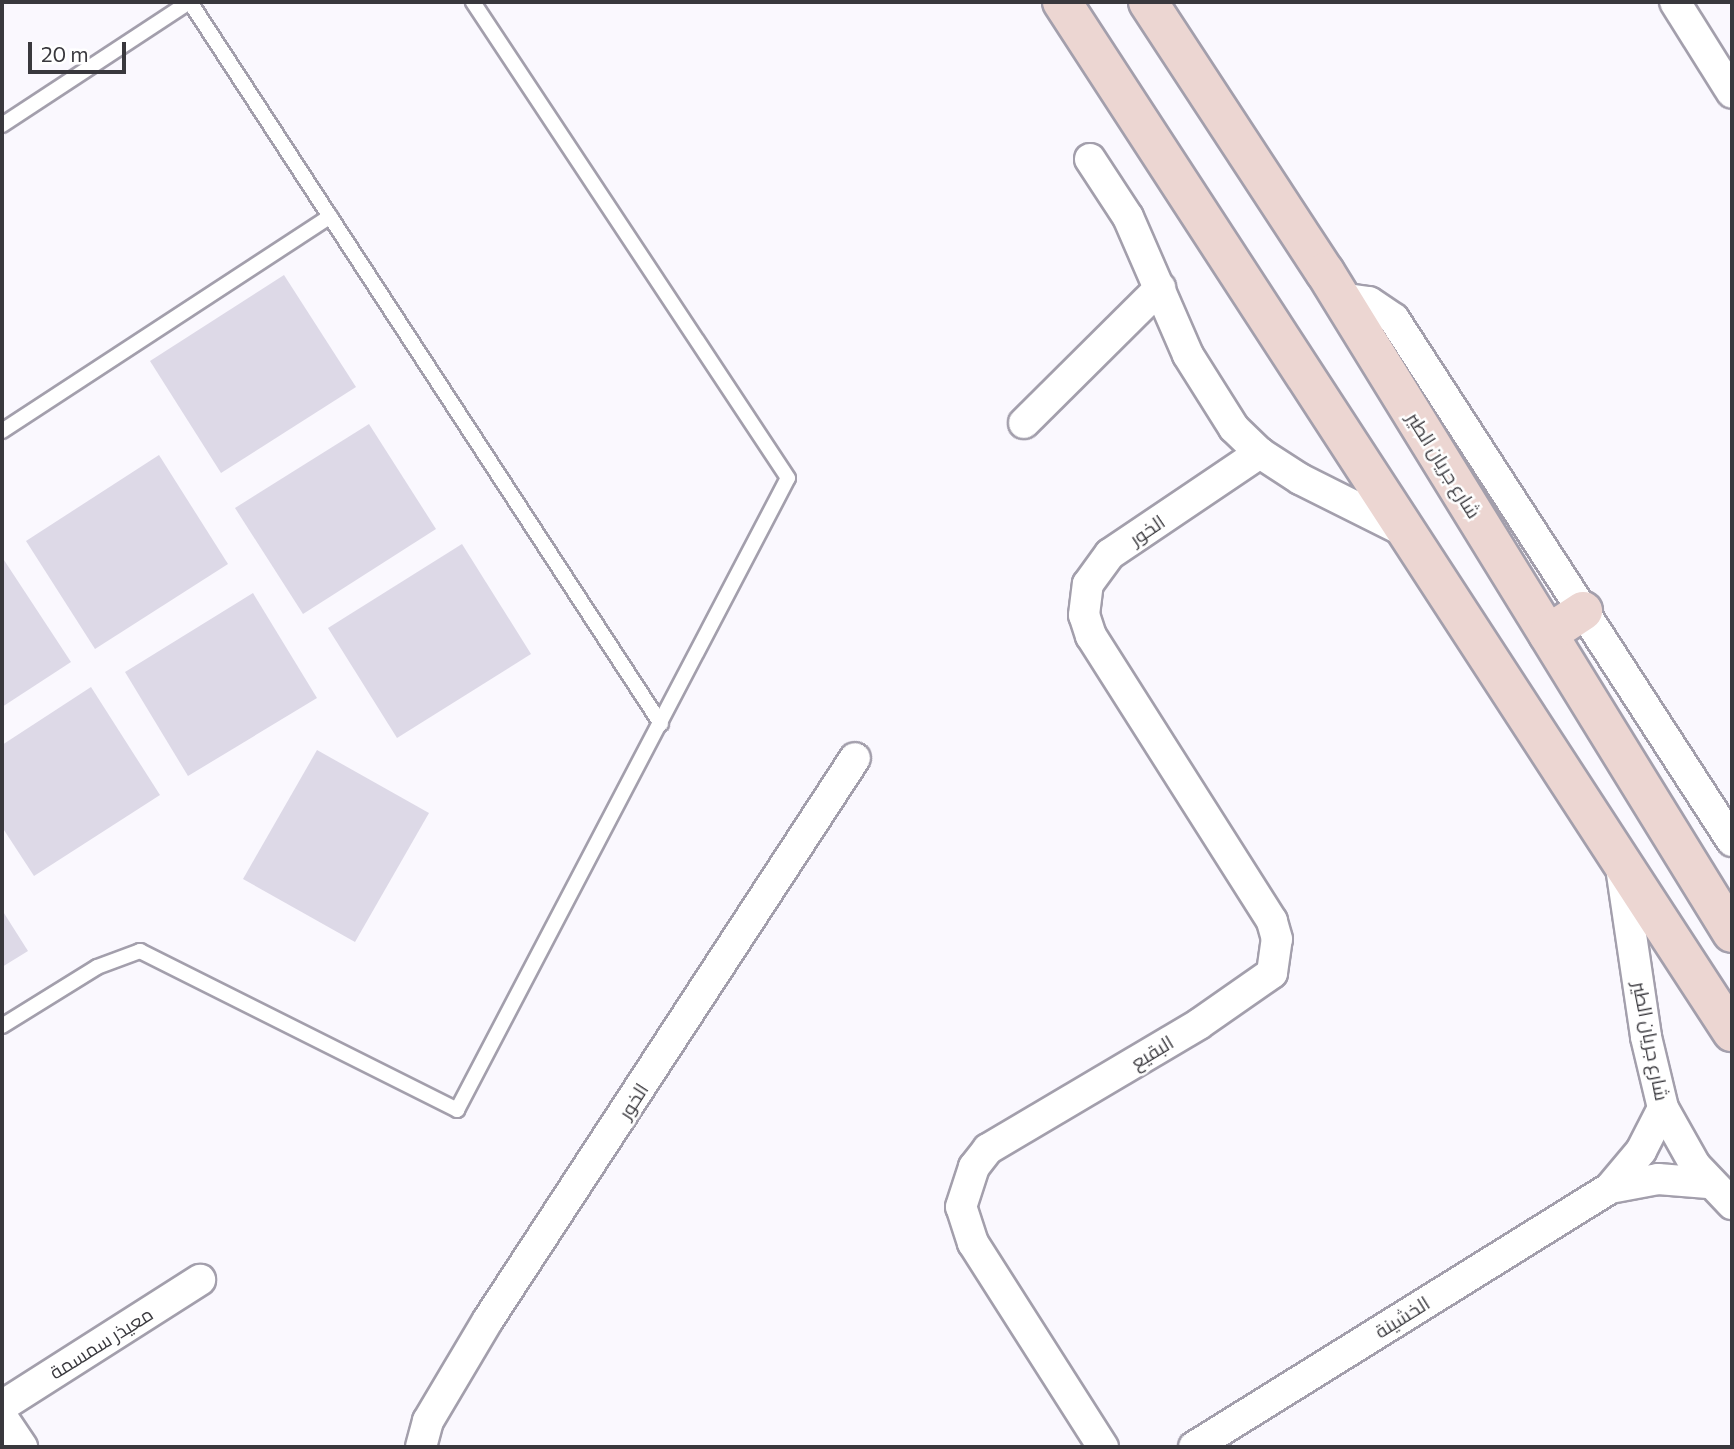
<!DOCTYPE html>
<html>
<head>
<meta charset="utf-8">
<style>
	body { margin:0 }
	#map { position:relative; width:1734px; height:1449px; overflow:hidden; background:#faf8fe; font-family:Commissioner,Cairo,sans-serif }
	div>[style] { position:absolute }
	.building>* { inset:0; background:#ddd9e7 }
	.roads { filter:drop-shadow(2px 0 #a39fac) drop-shadow(-2px 0 #a39fac) drop-shadow(0 2px #a39fac) drop-shadow(0 -2px #a39fac) }
	.lane>* { height:14px; margin:-7px; padding:0 7px; transform-origin:7px; border-radius:7px; background:#fff }
	.street>* { height:30px; margin:-15px; padding:0 15px; transform-origin:15px; border-radius:15px; background:#fff }
	.secondary>* { height:38px; margin:-19px; padding:0 19px; transform-origin:19px; border-radius:19px; background:#ecd6d2 }
	span { translate:-50% -50%; white-space:nowrap; text-align:center; line-height:1.15; -webkit-text-stroke:5px #fff; paint-order:stroke }
	.street-label { font-size:19px; color:#39383d }
	.frame { position:absolute; inset:0; border:4px solid #39383d; pointer-events:none }
	.scale { position:absolute; left:28px; top:42px; width:98px; height:32px; box-sizing:border-box; border:4px solid #39383d; border-top:0; padding-left:9px; font-size:21px; line-height:24px; white-space:nowrap; color:#39383d; -webkit-text-stroke:5px #fff; paint-order:stroke }
</style>
</head>
<body>
<div id="map">
	<div class="building">
		<div style="clip-path:polygon(284px 275px,356px 387px,221px 473px,150px 361px)"></div>
		<div style="clip-path:polygon(369px 424px,436px 529px,303px 614px,235px 508px)"></div>
		<div style="clip-path:polygon(159px 455px,228px 564px,95px 649px,26px 541px)"></div>
		<div style="clip-path:polygon(462px 544px,531px 654px,397px 738px,328px 628px)"></div>
		<div style="clip-path:polygon(2px 557px,71px 662px,2px 707px)"></div>
		<div style="clip-path:polygon(253px 593px,317px 698px,188px 776px,125px 672px)"></div>
		<div style="clip-path:polygon(91px 687px,160px 795px,34px 876px,2px 827px,2px 745px)"></div>
		<div style="clip-path:polygon(317px 750px,429px 813px,355px 942px,243px 879px)"></div>
		<div style="clip-path:polygon(2px 910px,28px 951px,2px 967px)"></div>
	</div>
	<div class="roads">
		<div class="lane">
			<div style="left:190px;top:2px;width:862px;rotate:56.88deg"></div>
			<div style="left:2px;top:125px;width:224px;rotate:-33.3deg"></div>
			<div style="left:2px;top:431px;width:392px;rotate:-33.2deg"></div>
			<div style="left:2px;top:1026px;width:112px;rotate:-31.8deg"></div>
			<div style="left:97px;top:967px;width:46px;rotate:-20.4deg"></div>
			<div style="left:140px;top:951px;width:355px;rotate:26.6deg"></div>
			<div style="left:457px;top:1110px;width:713px;rotate:-62.36deg"></div>
			<div style="left:788px;top:478px;width:571px;rotate:-123.5deg"></div>
		</div>
		<div class="street">
			<div style="left:1675px;top:2px;width:107px;rotate:57.9deg"></div>
			<div style="left:1090px;top:159px;width:69px;rotate:56.8deg"></div>
			<div style="left:1128px;top:217px;width:150px;rotate:66.5deg"></div>
			<div style="left:1188px;top:355px;width:86px;rotate:57.8deg"></div>
			<div style="left:1234px;top:428px;width:36px;rotate:44deg"></div>
			<div style="left:1260px;top:453px;width:48px;rotate:33deg"></div>
			<div style="left:1300px;top:479px;width:121px;rotate:26.6deg"></div>
			<div style="left:1340px;top:298px;width:29px;rotate:8deg"></div>
			<div style="left:1369px;top:302px;width:30px;rotate:34deg"></div>
			<div style="left:1394px;top:319px;width:622px;rotate:57.08deg"></div>
			<div style="left:1024px;top:423px;width:192px;rotate:-44.8deg"></div>
			<div style="left:1621px;top:867px;width:172px;rotate:81.6deg"></div>
			<div style="left:1646px;top:1037px;width:73px;rotate:76.5deg"></div>
			<div style="left:1663px;top:1108px;width:65px;rotate:60.7deg"></div>
			<div style="left:1695px;top:1165px;width:54px;rotate:46.5deg"></div>
			<div style="left:1610px;top:1188px;width:49px;rotate:-10.6deg"></div>
			<div style="left:1658px;top:1179px;width:50px;rotate:4.6deg"></div>
			<div style="left:2px;top:1406px;width:235px;rotate:-32.5deg"></div>
			<div style="left:2px;top:1417px;width:36px;rotate:56deg"></div>
			<div style="left:421px;top:1447px;width:27px;rotate:-75deg"></div>
			<div style="left:428px;top:1421px;width:117px;rotate:-59.3deg"></div>
			<div style="left:488px;top:1320px;width:671px;rotate:-56.85deg"></div>
			<div style="left:1103px;top:1447px;width:242px;rotate:-122.5deg"></div>
			<div style="left:973px;top:1243px;width:38px;rotate:-108deg"></div>
			<div style="left:961px;top:1207px;width:42px;rotate:-72deg"></div>
			<div style="left:974px;top:1167px;width:23px;rotate:-52deg"></div>
			<div style="left:988px;top:1149px;width:245px;rotate:-30.6deg"></div>
			<div style="left:1199px;top:1024px;width:89px;rotate:-34.9deg"></div>
			<div style="left:1272px;top:973px;width:34px;rotate:-82deg"></div>
			<div style="left:1277px;top:939px;width:19px;rotate:-106deg"></div>
			<div style="left:1272px;top:921px;width:338px;rotate:-122.4deg"></div>
			<div style="left:1091px;top:636px;width:22px;rotate:-108deg"></div>
			<div style="left:1084px;top:615px;width:31px;rotate:-83deg"></div>
			<div style="left:1088px;top:584px;width:37px;rotate:-54deg"></div>
			<div style="left:1110px;top:554px;width:181px;rotate:-34deg"></div>
			<div style="left:1194px;top:1447px;width:490px;rotate:-31.9deg"></div>
			<div style="left:1610px;top:1188px;width:48px;rotate:-50deg"></div>
			<div style="left:1641px;top:1151px;width:48px;rotate:-62.9deg"></div>
		</div>
		<div class="secondary">
			<div style="left:1062px;top:2px;width:1229px;rotate:56.96deg"></div>
			<div style="left:1148px;top:2px;width:323px;rotate:56.8deg"></div>
			<div style="left:1325px;top:272px;width:776px;rotate:58.38deg"></div>
			<div style="left:1548px;top:634px;width:42px;rotate:-33.3deg"></div>
		</div>
	</div>
	<div class="street-label">
		<span style="left:1444px;top:465px;rotate:58deg">شارع جريان الطير</span>
		<span style="left:1147px;top:530px;rotate:-34deg">الخور</span>
		<span style="left:1651px;top:1041px;rotate:79deg">شارع جريان الطير</span>
		<span style="left:1152px;top:1052px;rotate:-31deg">البقيع</span>
		<span style="left:633px;top:1101px;rotate:-57deg">الخور</span>
		<span style="left:1402px;top:1317px;rotate:-32deg">الخشينة</span>
		<span style="left:101px;top:1343px;rotate:-32deg">معيذر سمسمة</span>
	</div>
	<div class="frame"></div>
	<div class="scale">20 m</div>
</div>
</body>
</html>
